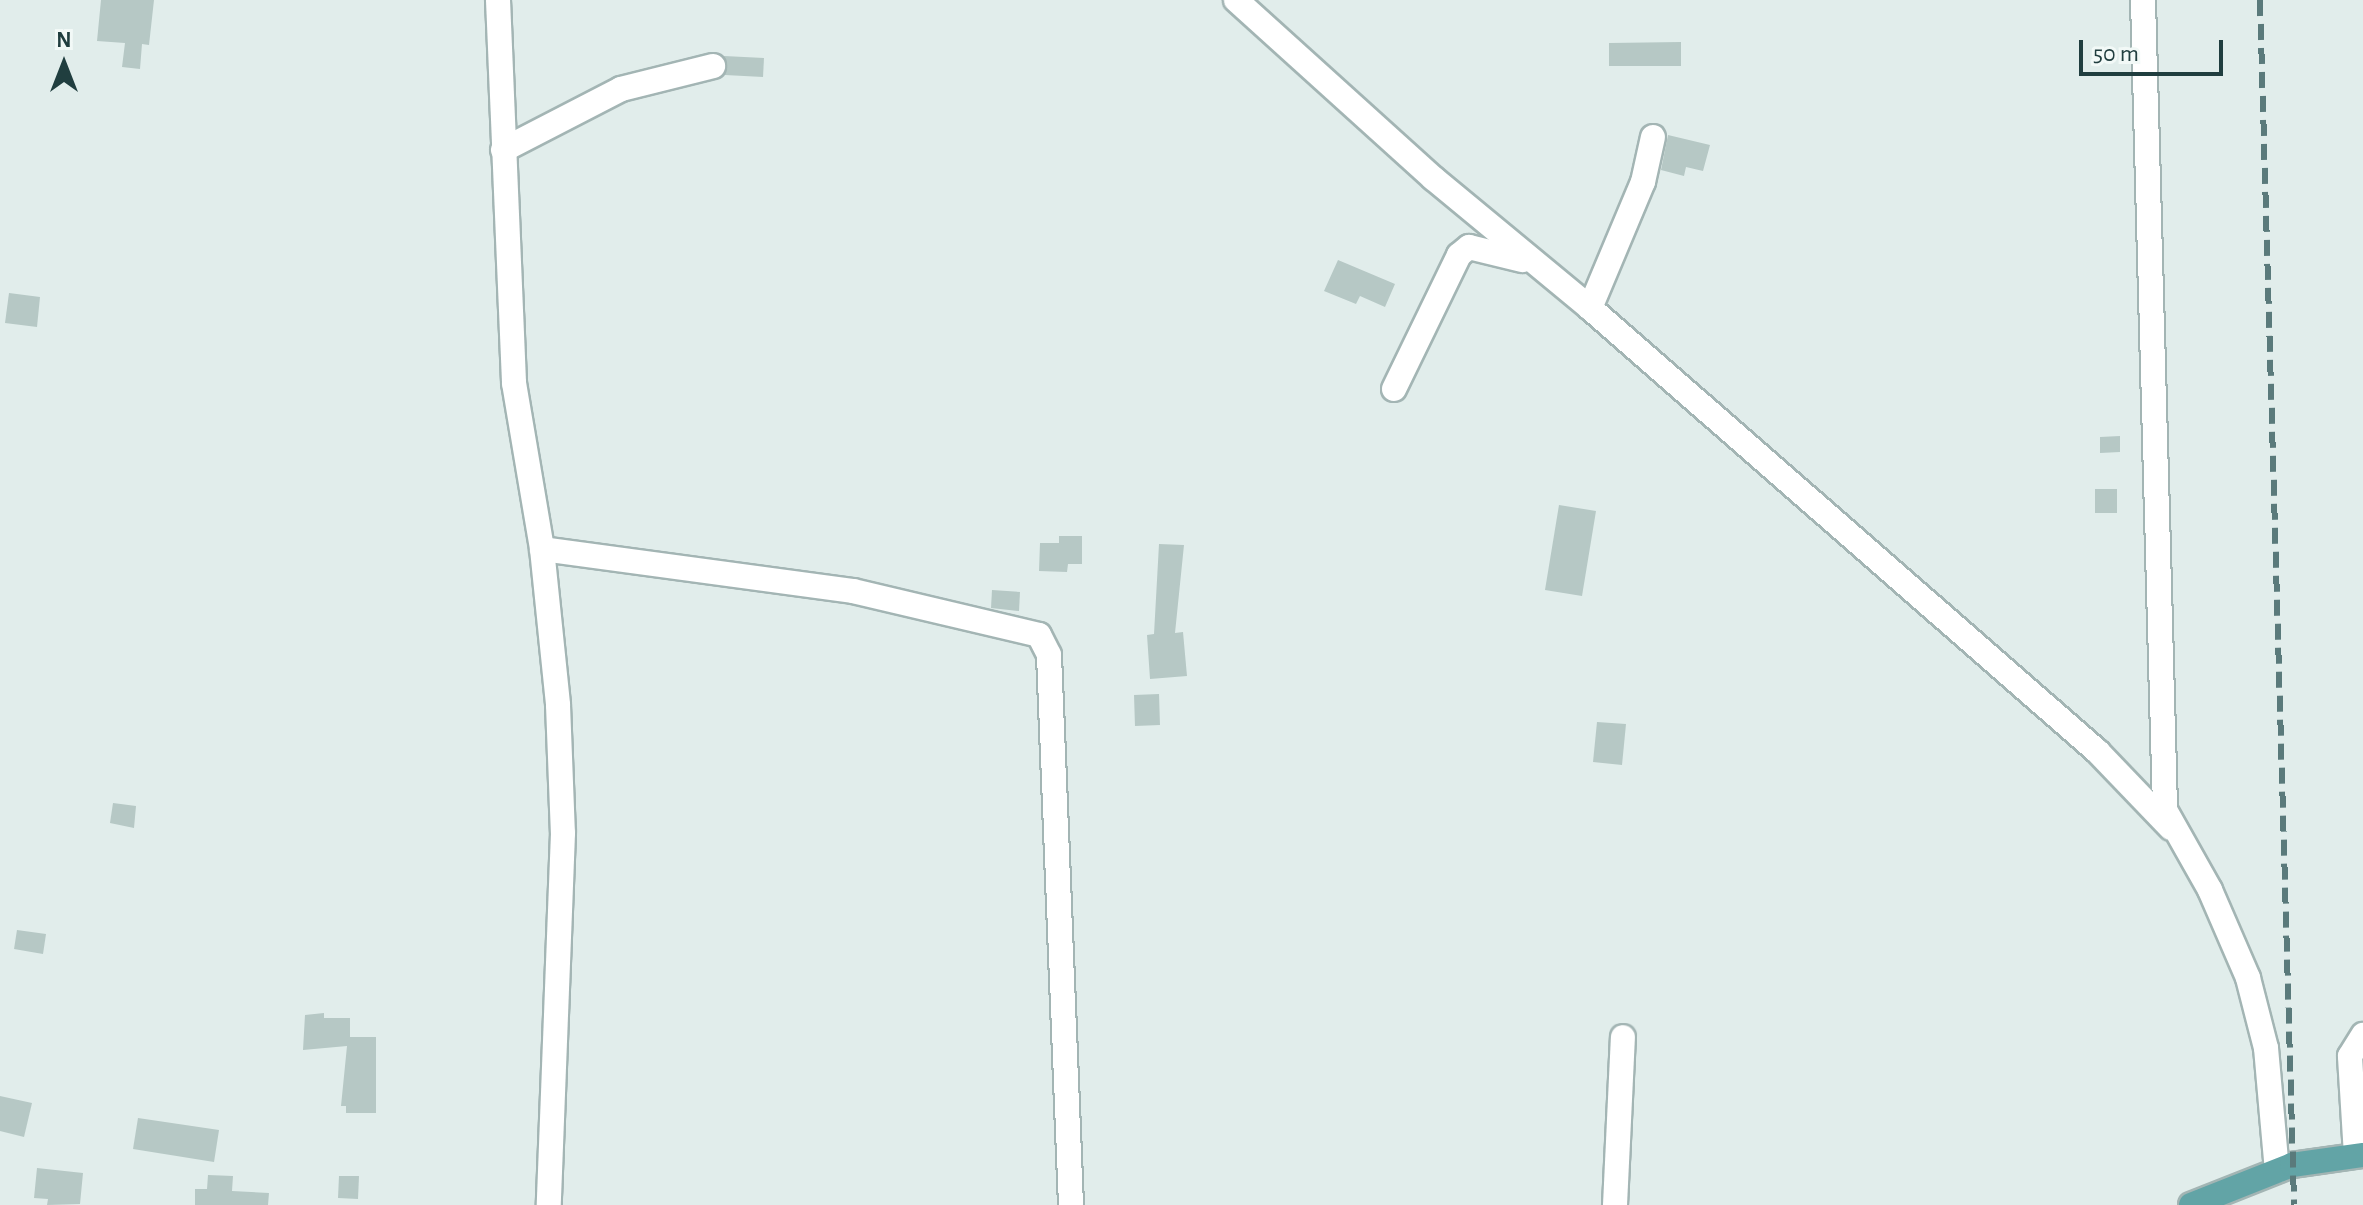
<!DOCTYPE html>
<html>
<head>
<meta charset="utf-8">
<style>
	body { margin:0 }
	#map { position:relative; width:2363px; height:1205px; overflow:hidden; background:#e1edeb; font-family:"Alegreya Sans",sans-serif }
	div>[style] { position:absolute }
	.building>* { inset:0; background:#b6c8c5 }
	.roads { filter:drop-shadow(2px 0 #a3b5b4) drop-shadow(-2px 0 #a3b5b4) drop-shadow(0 2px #a3b5b4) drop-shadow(0 -2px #a3b5b4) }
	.minor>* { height:24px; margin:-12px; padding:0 12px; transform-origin:12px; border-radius:12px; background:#fff }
	.major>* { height:24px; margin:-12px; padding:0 12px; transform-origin:12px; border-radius:12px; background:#62a4a6 }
	.rail>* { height:6px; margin-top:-3px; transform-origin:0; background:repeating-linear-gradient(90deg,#5a7a7b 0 16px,transparent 0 24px) }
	span { translate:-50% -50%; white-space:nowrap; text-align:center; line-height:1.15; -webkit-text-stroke:6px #f2f9f7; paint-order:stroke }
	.north { position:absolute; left:24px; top:24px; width:80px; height:80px; -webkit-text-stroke:6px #f2f9f7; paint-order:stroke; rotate:0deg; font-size:22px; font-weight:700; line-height:32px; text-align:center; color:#203e3f }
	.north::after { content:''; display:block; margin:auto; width:28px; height:36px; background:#203e3f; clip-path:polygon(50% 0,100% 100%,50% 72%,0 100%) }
	.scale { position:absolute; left:2079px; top:40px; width:144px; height:36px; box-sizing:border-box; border:4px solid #203e3f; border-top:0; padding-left:10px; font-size:24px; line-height:28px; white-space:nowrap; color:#203e3f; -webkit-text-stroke:6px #f2f9f7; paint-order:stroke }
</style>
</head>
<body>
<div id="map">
	<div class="building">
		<div style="clip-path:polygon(101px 0,154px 0,149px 45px,142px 44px,140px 69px,122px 67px,125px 43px,97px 41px)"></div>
		<div style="clip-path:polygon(1681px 42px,1681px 66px,1609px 66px,1609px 43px)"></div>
		<div style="clip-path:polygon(724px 56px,764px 58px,763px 77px,725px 75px)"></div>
		<div style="clip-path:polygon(1668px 135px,1710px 145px,1703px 171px,1686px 167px,1684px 176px,1661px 170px)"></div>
		<div style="clip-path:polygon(1338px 260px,1395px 284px,1385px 307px,1360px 296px,1356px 304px,1324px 291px)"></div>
		<div style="clip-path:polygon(9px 293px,40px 297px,37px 327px,5px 323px)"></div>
		<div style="clip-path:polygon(2120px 436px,2120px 452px,2100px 453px,2100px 437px)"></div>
		<div style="clip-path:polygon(2095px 489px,2117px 489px,2117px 513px,2095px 513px)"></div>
		<div style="clip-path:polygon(1559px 505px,1596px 511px,1582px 596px,1545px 590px)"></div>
		<div style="clip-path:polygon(1059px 536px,1082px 536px,1082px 564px,1068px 564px,1067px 572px,1039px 571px,1040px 543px,1059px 543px)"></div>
		<div style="clip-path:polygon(1159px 544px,1184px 545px,1175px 633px,1183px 632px,1187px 676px,1150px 679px,1147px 635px,1154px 634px)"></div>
		<div style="clip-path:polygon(992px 590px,1020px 592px,1019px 611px,991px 608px)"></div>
		<div style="clip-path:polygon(1159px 694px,1160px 725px,1135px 726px,1134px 695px)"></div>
		<div style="clip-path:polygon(1597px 722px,1626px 724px,1622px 765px,1593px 762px)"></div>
		<div style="clip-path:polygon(113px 803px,136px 806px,134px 828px,110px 823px)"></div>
		<div style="clip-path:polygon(17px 930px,46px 934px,43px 954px,14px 949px)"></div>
		<div style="clip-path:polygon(324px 1013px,324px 1018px,350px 1018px,350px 1037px,376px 1037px,376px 1113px,346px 1113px,346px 1106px,341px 1106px,347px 1046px,303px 1050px,305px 1015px)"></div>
		<div style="clip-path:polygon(0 1096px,32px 1103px,24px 1137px,0 1131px)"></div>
		<div style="clip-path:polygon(138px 1118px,219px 1130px,214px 1162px,133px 1149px)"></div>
		<div style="clip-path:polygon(37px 1168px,83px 1173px,80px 1204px,47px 1205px,48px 1199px,34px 1198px)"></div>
		<div style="clip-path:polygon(208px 1175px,233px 1176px,232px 1191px,269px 1193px,268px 1205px,195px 1205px,195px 1189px,207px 1189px)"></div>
		<div style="clip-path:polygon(339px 1176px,359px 1176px,358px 1199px,338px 1198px)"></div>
	</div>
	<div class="roads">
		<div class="minor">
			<div style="left:498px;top:0;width:383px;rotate:87.6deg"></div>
			<div style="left:514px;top:383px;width:168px;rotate:80.4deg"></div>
			<div style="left:542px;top:549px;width:157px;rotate:84.1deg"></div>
			<div style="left:558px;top:705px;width:128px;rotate:87.8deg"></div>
			<div style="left:563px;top:833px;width:372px;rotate:92.2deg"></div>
			<div style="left:1236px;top:0;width:266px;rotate:42.1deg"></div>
			<div style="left:1433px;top:178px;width:204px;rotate:39.6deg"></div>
			<div style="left:1590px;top:308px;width:675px;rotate:41.15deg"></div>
			<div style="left:2098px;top:752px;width:105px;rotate:46.2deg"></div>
			<div style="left:2143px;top:0;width:810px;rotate:88.44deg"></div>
			<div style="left:2165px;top:810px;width:92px;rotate:60.6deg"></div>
			<div style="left:2210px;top:890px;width:96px;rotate:66.6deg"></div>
			<div style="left:2248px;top:978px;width:72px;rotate:75.6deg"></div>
			<div style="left:2266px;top:1048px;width:123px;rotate:84.9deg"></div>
			<div style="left:503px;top:150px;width:133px;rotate:-27.3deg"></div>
			<div style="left:621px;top:89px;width:95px;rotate:-14deg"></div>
			<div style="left:1590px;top:308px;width:137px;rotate:-67.2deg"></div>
			<div style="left:1643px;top:182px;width:46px;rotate:-77.5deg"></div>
			<div style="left:1394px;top:389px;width:149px;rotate:-64.1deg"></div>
			<div style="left:1459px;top:255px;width:13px;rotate:-39deg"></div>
			<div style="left:1469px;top:247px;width:55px;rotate:13.8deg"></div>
			<div style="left:542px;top:549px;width:314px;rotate:7.7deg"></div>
			<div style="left:853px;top:591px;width:191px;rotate:13.3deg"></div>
			<div style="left:1039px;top:635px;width:22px;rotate:63deg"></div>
			<div style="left:1049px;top:655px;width:550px;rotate:87.71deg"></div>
			<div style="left:2356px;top:1155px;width:99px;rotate:-93.5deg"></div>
			<div style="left:2350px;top:1056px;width:25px;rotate:-58deg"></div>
			<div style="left:1615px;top:1205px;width:168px;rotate:-87.3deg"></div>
		</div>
		<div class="major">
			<div style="left:2191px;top:1205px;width:109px;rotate:-21.6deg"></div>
			<div style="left:2292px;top:1165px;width:72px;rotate:-8deg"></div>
		</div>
	</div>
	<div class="rail">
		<div style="left:2260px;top:0;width:1205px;rotate:88.38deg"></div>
	</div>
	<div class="north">N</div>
	<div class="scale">50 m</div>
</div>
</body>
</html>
